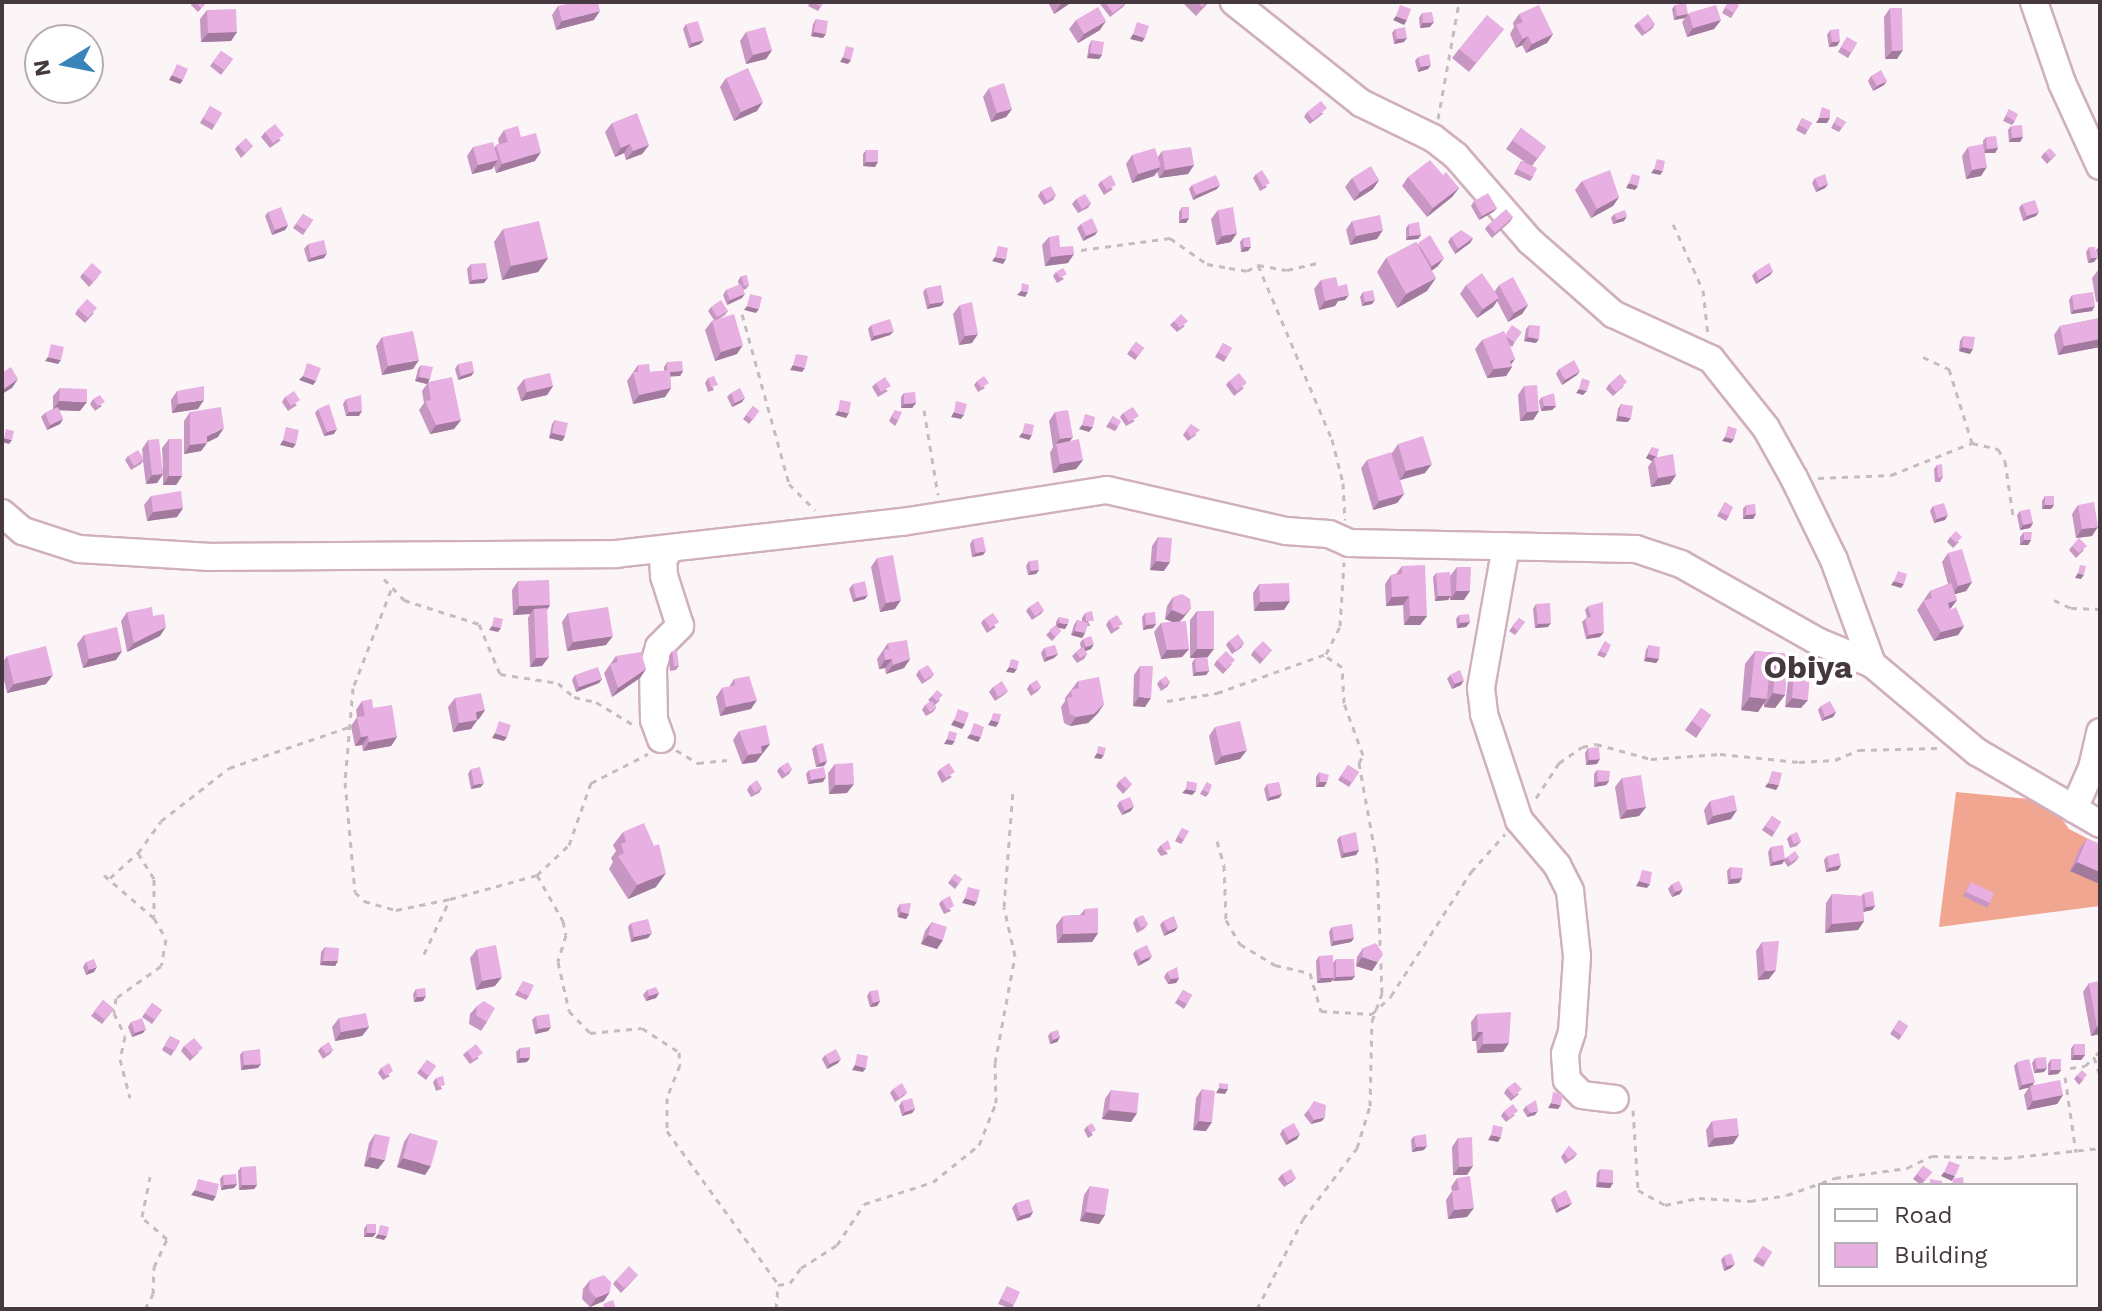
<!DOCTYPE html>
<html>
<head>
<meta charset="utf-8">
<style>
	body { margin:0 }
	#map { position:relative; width:2102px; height:1311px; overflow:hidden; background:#fcf5f8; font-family:"Work Sans",sans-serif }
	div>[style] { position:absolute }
	.forest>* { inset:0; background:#f1a691 }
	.path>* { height:3px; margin-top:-1.5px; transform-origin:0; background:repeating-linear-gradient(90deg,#c5bcc0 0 6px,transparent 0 12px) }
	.roads { filter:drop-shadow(2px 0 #d0b0bd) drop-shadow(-2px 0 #d0b0bd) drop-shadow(0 2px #d0b0bd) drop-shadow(0 -2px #d0b0bd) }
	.minor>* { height:26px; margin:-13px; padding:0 13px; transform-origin:13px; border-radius:13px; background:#fff }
	.wall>* { inset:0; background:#c896c2 }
	.shaded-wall>* { inset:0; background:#a27a9e }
	.building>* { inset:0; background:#e8afe2 }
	span { translate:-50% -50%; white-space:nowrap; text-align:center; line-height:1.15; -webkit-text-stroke:7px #fff; paint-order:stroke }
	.quarter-label { font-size:32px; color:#45383e; font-weight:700 }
	.frame { position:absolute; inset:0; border:4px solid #45383e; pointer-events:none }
	.legend { position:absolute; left:1818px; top:1183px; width:260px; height:104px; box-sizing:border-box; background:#fff; border:2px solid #b5afb2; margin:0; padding:10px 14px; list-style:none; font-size:24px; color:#45383e }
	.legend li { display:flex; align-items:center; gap:16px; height:40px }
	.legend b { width:40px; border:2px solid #b5afb2 }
	.north { position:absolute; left:24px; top:24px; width:80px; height:80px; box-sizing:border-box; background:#fff; border:2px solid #b5afb2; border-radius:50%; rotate:260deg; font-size:22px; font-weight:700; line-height:32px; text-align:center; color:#45383e }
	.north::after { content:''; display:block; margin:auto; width:28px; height:36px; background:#3984b8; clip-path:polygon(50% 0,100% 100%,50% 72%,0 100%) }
</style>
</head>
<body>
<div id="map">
	<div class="forest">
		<div style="clip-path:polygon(1956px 792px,2049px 801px,2069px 829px,2100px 845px,2100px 906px,1939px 927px)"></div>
	</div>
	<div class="path">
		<div style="left:1438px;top:119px;width:119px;rotate:-79.8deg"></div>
		<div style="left:1673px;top:224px;width:72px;rotate:65.6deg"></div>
		<div style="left:1703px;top:290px;width:45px;rotate:83.7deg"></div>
		<div style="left:1081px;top:250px;width:90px;rotate:-7.7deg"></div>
		<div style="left:1170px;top:238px;width:45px;rotate:35.1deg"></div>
		<div style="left:1207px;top:264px;width:22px;rotate:10deg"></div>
		<div style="left:1229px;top:268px;width:18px;rotate:9deg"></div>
		<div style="left:1247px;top:271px;width:13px;rotate:-29deg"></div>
		<div style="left:1258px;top:265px;width:29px;rotate:10deg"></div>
		<div style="left:1287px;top:270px;width:31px;rotate:-13deg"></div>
		<div style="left:1258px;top:265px;width:189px;rotate:67deg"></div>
		<div style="left:1332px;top:439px;width:45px;rotate:76deg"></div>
		<div style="left:1343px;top:483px;width:37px;rotate:87deg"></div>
		<div style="left:742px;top:314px;width:176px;rotate:74.5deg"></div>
		<div style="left:789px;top:484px;width:37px;rotate:45deg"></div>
		<div style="left:1923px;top:357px;width:29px;rotate:25deg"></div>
		<div style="left:1949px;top:369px;width:77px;rotate:72.7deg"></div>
		<div style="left:1972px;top:443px;width:27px;rotate:13deg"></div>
		<div style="left:1998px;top:449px;width:14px;rotate:60deg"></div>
		<div style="left:2005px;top:461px;width:56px;rotate:81.7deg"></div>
		<div style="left:924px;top:410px;width:86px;rotate:80.6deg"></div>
		<div style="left:1818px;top:478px;width:73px;rotate:-2.4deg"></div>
		<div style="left:1891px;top:475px;width:87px;rotate:-21.6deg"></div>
		<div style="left:384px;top:579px;width:29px;rotate:46deg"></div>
		<div style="left:404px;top:600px;width:79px;rotate:17.7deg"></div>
		<div style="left:479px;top:624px;width:54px;rotate:67.2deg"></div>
		<div style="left:500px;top:674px;width:59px;rotate:8.8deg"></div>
		<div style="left:558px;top:683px;width:21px;rotate:41deg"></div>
		<div style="left:574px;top:697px;width:23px;rotate:13deg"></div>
		<div style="left:596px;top:702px;width:42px;rotate:31.4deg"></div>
		<div style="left:391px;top:590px;width:105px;rotate:111.2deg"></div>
		<div style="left:353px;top:688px;width:94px;rotate:94.9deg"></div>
		<div style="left:345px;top:782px;width:110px;rotate:84.8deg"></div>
		<div style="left:355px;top:892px;width:13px;rotate:45deg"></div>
		<div style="left:364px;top:901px;width:33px;rotate:16deg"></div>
		<div style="left:396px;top:910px;width:55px;rotate:-11.5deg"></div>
		<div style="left:2054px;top:600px;width:19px;rotate:25deg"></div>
		<div style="left:2071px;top:608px;width:29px;rotate:2deg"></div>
		<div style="left:1167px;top:701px;width:51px;rotate:-9.1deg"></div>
		<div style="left:1217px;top:693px;width:116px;rotate:-19.7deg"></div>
		<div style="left:1326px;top:654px;width:31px;rotate:-63deg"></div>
		<div style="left:1340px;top:626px;width:64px;rotate:-86.4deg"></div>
		<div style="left:676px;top:750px;width:26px;rotate:31deg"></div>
		<div style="left:698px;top:763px;width:29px;rotate:-6deg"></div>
		<div style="left:1536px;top:798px;width:42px;rotate:-56.7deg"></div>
		<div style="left:1559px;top:763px;width:28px;rotate:-35deg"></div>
		<div style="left:1582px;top:747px;width:14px;rotate:-12deg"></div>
		<div style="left:1596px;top:744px;width:57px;rotate:15.3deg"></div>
		<div style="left:1651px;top:759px;width:69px;rotate:-4.1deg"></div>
		<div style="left:1720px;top:754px;width:79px;rotate:5.8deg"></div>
		<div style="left:1799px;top:762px;width:36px;rotate:-3deg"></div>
		<div style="left:1835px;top:760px;width:26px;rotate:-23deg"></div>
		<div style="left:1859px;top:750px;width:79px;rotate:-1.5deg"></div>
		<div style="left:1217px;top:841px;width:25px;rotate:74deg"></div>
		<div style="left:1224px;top:865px;width:55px;rotate:87.9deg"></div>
		<div style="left:1226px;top:920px;width:28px;rotate:60deg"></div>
		<div style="left:1240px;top:944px;width:41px;rotate:31deg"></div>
		<div style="left:1275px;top:965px;width:36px;rotate:13deg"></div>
		<div style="left:1310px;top:973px;width:40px;rotate:74deg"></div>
		<div style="left:1321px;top:1011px;width:51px;rotate:3.4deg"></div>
		<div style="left:1372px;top:1014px;width:26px;rotate:-43deg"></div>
		<div style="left:1391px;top:996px;width:148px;rotate:-57.2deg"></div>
		<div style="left:1471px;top:872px;width:51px;rotate:-48.2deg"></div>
		<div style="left:138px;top:853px;width:31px;rotate:58deg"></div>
		<div style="left:154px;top:879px;width:37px;rotate:90deg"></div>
		<div style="left:104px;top:875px;width:66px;rotate:40.7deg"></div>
		<div style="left:154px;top:918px;width:24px;rotate:60deg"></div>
		<div style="left:166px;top:939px;width:27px;rotate:100deg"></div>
		<div style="left:161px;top:966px;width:55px;rotate:144.6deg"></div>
		<div style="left:116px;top:998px;width:15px;rotate:98deg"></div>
		<div style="left:114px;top:1013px;width:25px;rotate:64deg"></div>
		<div style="left:125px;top:1036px;width:24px;rotate:102deg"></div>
		<div style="left:120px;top:1059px;width:40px;rotate:75.6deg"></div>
		<div style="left:537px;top:875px;width:53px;rotate:60.5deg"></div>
		<div style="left:563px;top:921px;width:14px;rotate:78deg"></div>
		<div style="left:566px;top:935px;width:28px;rotate:107deg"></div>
		<div style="left:558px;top:962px;width:50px;rotate:77.3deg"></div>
		<div style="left:569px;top:1011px;width:30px;rotate:46deg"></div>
		<div style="left:590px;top:1033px;width:52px;rotate:-5.5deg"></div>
		<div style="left:642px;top:1028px;width:44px;rotate:33deg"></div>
		<div style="left:679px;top:1052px;width:13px;rotate:86deg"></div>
		<div style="left:680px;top:1065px;width:35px;rotate:112deg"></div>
		<div style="left:667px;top:1098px;width:33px;rotate:90deg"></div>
		<div style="left:667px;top:1131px;width:189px;rotate:54deg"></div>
		<div style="left:110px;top:878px;width:38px;rotate:-42deg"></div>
		<div style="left:138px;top:853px;width:39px;rotate:-54deg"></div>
		<div style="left:161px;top:821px;width:86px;rotate:-37.9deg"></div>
		<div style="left:229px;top:768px;width:127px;rotate:-18.9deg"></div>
		<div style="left:424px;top:954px;width:61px;rotate:-64.7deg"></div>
		<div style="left:450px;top:899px;width:90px;rotate:-15.4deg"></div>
		<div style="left:537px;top:875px;width:44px;rotate:-43.2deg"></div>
		<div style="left:569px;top:845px;width:66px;rotate:-70.5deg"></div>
		<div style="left:591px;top:783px;width:64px;rotate:-27deg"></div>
		<div style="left:2100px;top:1051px;width:8px;rotate:135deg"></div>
		<div style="left:2094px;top:1057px;width:20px;rotate:72deg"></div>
		<div style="left:2070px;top:1068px;width:15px;rotate:-8deg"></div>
		<div style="left:2085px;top:1066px;width:13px;rotate:-45deg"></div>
		<div style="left:2065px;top:1077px;width:76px;rotate:81.7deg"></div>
		<div style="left:1633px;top:1110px;width:80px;rotate:86.4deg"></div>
		<div style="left:1638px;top:1190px;width:31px;rotate:29deg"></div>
		<div style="left:1665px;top:1205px;width:35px;rotate:-12deg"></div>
		<div style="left:1699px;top:1198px;width:51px;rotate:3.4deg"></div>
		<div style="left:1750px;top:1201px;width:37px;rotate:-9deg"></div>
		<div style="left:1787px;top:1195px;width:51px;rotate:-19.5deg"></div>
		<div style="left:1835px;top:1178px;width:73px;rotate:-7.9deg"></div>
		<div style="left:1907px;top:1168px;width:28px;rotate:-26deg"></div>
		<div style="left:1932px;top:1156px;width:74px;rotate:1.5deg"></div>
		<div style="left:2006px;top:1158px;width:95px;rotate:-6.1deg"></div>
		<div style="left:145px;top:1309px;width:17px;rotate:-62deg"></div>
		<div style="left:153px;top:1294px;width:27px;rotate:-88deg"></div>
		<div style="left:154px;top:1267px;width:31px;rotate:-65deg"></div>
		<div style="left:167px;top:1239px;width:33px;rotate:-139deg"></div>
		<div style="left:142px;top:1217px;width:41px;rotate:-78.7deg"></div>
		<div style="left:776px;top:1309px;width:24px;rotate:-85deg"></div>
		<div style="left:778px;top:1285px;width:12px;rotate:-9deg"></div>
		<div style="left:790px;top:1283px;width:19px;rotate:-54deg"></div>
		<div style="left:801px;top:1268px;width:43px;rotate:-32.6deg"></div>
		<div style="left:837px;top:1245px;width:49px;rotate:-56.6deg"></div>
		<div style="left:864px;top:1204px;width:72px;rotate:-17.7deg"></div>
		<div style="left:933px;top:1182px;width:59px;rotate:-38.8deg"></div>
		<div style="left:979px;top:1145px;width:45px;rotate:-68deg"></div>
		<div style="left:996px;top:1103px;width:40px;rotate:-91.4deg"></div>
		<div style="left:995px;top:1063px;width:109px;rotate:-79.4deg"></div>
		<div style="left:1015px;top:956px;width:50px;rotate:-102.7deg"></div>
		<div style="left:1004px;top:907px;width:118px;rotate:-85.6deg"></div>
		<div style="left:1257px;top:1309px;width:101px;rotate:-62.9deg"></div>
		<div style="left:1303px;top:1219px;width:89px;rotate:-52.7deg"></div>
		<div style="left:1357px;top:1148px;width:44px;rotate:-72.8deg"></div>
		<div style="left:1370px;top:1106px;width:85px;rotate:-88.7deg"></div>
		<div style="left:1372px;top:1021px;width:30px;rotate:-70deg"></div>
		<div style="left:1382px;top:993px;width:130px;rotate:-92.2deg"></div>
		<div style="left:1377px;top:863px;width:102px;rotate:-100.2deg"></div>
		<div style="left:1359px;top:763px;width:9px;rotate:-63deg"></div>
		<div style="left:1363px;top:755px;width:55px;rotate:-110.1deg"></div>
		<div style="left:1344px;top:703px;width:36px;rotate:-93deg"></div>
		<div style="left:1342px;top:667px;width:22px;rotate:-146deg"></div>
	</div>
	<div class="roads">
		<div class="minor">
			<div style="left:1234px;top:2px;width:162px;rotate:38.5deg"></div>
			<div style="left:1361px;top:103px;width:80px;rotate:25.9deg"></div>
			<div style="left:1433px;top:138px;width:29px;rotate:38deg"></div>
			<div style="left:1456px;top:156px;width:113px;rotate:49deg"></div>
			<div style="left:1530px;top:241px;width:111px;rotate:41.3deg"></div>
			<div style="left:1613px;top:314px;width:108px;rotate:24.7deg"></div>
			<div style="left:1711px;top:359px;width:88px;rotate:51.4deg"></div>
			<div style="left:1766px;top:428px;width:57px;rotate:60.8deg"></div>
			<div style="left:1794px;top:478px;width:91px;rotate:64deg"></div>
			<div style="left:1834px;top:560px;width:111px;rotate:69.9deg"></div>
			<div style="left:2034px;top:2px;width:86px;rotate:70.9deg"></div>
			<div style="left:2062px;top:83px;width:91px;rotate:65.4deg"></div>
			<div style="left:2px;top:513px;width:28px;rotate:41deg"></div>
			<div style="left:23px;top:531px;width:59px;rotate:17.8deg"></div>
			<div style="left:79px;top:549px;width:132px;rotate:3.5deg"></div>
			<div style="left:211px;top:557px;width:405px;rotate:-0.4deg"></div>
			<div style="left:616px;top:554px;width:288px;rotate:-6.4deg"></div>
			<div style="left:902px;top:522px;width:207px;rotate:-8.9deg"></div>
			<div style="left:1107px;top:490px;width:184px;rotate:12.9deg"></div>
			<div style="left:1286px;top:531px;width:43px;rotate:4deg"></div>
			<div style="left:1329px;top:534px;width:22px;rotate:24deg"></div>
			<div style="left:1349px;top:543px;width:287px;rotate:1.2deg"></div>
			<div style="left:1636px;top:549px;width:47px;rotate:18.4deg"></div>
			<div style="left:1681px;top:564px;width:159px;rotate:29.5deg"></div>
			<div style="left:1819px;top:642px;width:57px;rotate:22.5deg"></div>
			<div style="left:1872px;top:664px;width:137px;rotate:40deg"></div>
			<div style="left:1977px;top:752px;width:143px;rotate:30.3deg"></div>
			<div style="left:1506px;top:546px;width:144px;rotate:100deg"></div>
			<div style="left:1481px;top:688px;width:26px;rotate:83deg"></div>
			<div style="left:1484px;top:714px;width:112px;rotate:71.7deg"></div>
			<div style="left:1519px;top:820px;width:59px;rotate:49.8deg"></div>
			<div style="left:1557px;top:865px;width:29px;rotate:63deg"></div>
			<div style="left:1570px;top:891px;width:66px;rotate:83.9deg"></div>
			<div style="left:1577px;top:957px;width:75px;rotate:93.8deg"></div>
			<div style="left:1572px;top:1032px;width:23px;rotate:108deg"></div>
			<div style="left:1565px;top:1054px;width:26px;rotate:86deg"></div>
			<div style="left:1567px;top:1080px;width:21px;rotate:45deg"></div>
			<div style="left:1582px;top:1095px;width:33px;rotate:7deg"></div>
			<div style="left:661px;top:739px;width:20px;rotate:-110deg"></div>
			<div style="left:654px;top:720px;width:53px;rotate:-91.1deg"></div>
			<div style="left:653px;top:667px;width:21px;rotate:-73deg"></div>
			<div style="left:659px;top:647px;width:30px;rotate:-45deg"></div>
			<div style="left:680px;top:626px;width:52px;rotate:-107.7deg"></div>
			<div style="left:664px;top:576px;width:17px;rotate:-93deg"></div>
			<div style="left:663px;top:559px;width:11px;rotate:-52deg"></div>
			<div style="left:2074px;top:809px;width:45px;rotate:-66.3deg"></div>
			<div style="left:2092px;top:768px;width:37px;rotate:-77deg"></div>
		</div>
	</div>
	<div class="wall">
		<div style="clip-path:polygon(193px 2px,207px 2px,198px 12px,191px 5px)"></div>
		<div style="clip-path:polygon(810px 2px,824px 2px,818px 11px,808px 6px)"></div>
		<div style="clip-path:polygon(1048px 2px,1072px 2px,1054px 14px)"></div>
		<div style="clip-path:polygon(1102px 2px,1127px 2px,1123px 7px,1110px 17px,1100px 4px)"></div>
		<div style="clip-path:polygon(1182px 2px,1209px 2px,1196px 16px)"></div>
		<div style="clip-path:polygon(1728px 2px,1739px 5px,1731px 18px,1722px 13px)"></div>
		<div style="clip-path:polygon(1675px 5px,1688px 14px,1721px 20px,1714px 29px,1687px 37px,1682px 22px,1685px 18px,1674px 20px,1672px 9px)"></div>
		<div style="clip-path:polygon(558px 6px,594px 20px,556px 30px,552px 15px)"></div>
		<div style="clip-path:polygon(1890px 8px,1897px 59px,1885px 59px,1884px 17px)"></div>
		<div style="clip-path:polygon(207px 10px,237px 32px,231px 41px,201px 42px,200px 19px)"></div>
		<div style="clip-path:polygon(1422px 13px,1430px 27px,1420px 28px,1419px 18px)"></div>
		<div style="clip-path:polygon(1519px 14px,1553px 34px,1547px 43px,1526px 53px,1522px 45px,1516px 48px,1510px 34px,1514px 27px,1513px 23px)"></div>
		<div style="clip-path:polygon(816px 19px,823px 38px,811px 36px,813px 24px)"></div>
		<div style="clip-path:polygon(1076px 20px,1100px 30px,1078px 43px,1069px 29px)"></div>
		<div style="clip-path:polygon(1638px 22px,1655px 24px,1652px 29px,1642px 36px,1634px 26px)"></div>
		<div style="clip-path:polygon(686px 24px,700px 44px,689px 48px,683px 29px)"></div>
		<div style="clip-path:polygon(1395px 29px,1404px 42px,1394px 44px,1392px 33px)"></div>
		<div style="clip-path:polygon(1504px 29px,1469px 72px,1452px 58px,1459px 49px)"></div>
		<div style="clip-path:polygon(1830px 30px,1837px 46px,1829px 47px,1827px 35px)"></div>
		<div style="clip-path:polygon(746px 32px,772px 50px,766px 59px,746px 64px,740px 41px)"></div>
		<div style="clip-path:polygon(1847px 37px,1857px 43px,1848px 58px,1838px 52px)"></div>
		<div style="clip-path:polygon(1092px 40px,1102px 55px,1099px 59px,1087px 58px,1089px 45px)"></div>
		<div style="clip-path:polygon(221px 51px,233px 59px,221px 75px,210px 66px)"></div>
		<div style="clip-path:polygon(1418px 57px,1428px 69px,1418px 72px,1415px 61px)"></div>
		<div style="clip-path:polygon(1871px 76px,1884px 85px,1873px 91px,1868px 81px)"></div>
		<div style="clip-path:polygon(726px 78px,757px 111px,734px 121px,720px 87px)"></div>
		<div style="clip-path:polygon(989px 88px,1012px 109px,1006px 117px,991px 122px,983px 97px)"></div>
		<div style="clip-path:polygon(210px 106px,222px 113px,212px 130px,200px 123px)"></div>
		<div style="clip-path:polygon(2009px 109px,2015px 121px,2012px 125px,2003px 121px)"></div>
		<div style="clip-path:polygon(1307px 112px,1324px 113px,1310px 124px,1304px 117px)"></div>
		<div style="clip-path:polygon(1837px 117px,1846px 122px,1839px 132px,1831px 128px)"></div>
		<div style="clip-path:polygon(1802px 118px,1812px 123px,1805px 135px,1796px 130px)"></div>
		<div style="clip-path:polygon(612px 123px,649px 145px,642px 154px,626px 160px,624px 153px,615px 157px,605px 132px)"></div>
		<div style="clip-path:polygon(2011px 126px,2023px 137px,2020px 142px,2009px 142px,2008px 130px)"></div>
		<div style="clip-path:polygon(1521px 128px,1546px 147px,1532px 166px,1533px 177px,1530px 181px,1514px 174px,1521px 161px,1525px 162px,1506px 149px)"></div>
		<div style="clip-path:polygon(504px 130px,521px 137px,535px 161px,496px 173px,494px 166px,492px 169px,472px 174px,467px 156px,473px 147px,495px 147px,496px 145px,499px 144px,498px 139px)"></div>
		<div style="clip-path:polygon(265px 132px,281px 140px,270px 148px,261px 137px)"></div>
		<div style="clip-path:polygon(1986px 137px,1998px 148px,1995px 153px,1985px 153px,1981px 176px,1966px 179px,1962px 156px,1968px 147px,1983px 146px,1983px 141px)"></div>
		<div style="clip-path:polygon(238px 145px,253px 146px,241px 158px,235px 149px)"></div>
		<div style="clip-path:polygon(866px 150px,875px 167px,863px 166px,863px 154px)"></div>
		<div style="clip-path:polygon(1162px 151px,1194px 165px,1188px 174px,1159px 178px,1157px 171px,1154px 176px,1132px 183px,1126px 164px,1132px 155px,1158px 157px)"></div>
		<div style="clip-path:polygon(2045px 152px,2056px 155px,2047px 164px,2041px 157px)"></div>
		<div style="clip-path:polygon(1256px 174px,1267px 187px,1260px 191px,1253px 178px)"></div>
		<div style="clip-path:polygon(1443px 175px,1459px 188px,1452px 197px,1427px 217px,1402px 186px,1408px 177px)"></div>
		<div style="clip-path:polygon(1352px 178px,1379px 180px,1373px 189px,1354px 201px,1345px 187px)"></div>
		<div style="clip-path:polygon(1815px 178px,1828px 184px,1825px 188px,1816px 192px,1812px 183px)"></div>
		<div style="clip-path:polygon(1101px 181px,1113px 189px,1104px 195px,1098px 185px)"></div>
		<div style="clip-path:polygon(1582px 181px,1619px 197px,1613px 206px,1591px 218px,1575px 190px)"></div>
		<div style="clip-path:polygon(1192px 185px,1217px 189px,1193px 200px,1189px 189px)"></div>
		<div style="clip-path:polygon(1041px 191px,1056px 195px,1053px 200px,1044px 205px,1038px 196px)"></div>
		<div style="clip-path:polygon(1076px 199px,1091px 203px,1088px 208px,1078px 213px,1072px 204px)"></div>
		<div style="clip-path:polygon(1474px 201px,1497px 208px,1493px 212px,1479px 220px,1471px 206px)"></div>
		<div style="clip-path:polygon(2022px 204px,2036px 216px,2023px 221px,2019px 208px)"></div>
		<div style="clip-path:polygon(1182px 207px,1189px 218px,1186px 223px,1179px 223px,1179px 212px)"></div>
		<div style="clip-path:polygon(1218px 210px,1231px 242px,1216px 245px,1211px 219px)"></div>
		<div style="clip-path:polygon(268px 212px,288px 225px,285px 230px,272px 235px,265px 216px)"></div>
		<div style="clip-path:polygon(303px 214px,313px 220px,303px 235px,293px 228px)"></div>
		<div style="clip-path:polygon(1614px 214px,1624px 221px,1613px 224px,1611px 218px)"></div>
		<div style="clip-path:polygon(1513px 217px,1510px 222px,1492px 238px,1485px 229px,1488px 225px)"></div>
		<div style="clip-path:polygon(1352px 221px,1377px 239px,1350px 245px,1346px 230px)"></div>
		<div style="clip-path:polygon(1081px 224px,1095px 235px,1083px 241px,1077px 228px)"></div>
		<div style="clip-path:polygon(1409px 224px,1421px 235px,1418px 239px,1406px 240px,1406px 228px)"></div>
		<div style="clip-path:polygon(503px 229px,548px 258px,538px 272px,502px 280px,494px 242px)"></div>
		<div style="clip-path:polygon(1049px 237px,1060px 247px,1068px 263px,1045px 266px,1042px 245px)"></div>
		<div style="clip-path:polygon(1451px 237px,1473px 238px,1470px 243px,1455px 254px,1448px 242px)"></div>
		<div style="clip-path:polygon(1243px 238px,1248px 251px,1241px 252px,1240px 242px)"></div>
		<div style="clip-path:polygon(1416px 242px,1438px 266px,1432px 270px,1427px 291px,1397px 308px,1377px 272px,1386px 258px)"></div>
		<div style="clip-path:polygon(308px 244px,324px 258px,308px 262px,304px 249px)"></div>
		<div style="clip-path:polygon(2100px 245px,2100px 266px,2099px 267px,2096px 250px)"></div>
		<div style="clip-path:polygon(2089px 247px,2094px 262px,2088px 263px,2086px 252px)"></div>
		<div style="clip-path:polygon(471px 264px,484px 283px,469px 284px,467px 269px)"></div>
		<div style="clip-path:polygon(2099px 269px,2100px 269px,2100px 301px,2096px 302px,2092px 278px)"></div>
		<div style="clip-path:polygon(1773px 271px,1770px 275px,1756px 284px,1752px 276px,1755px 272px)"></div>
		<div style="clip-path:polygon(1056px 272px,1064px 279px,1057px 283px,1053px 276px)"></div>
		<div style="clip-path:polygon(83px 273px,98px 277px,89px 287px,80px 277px)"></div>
		<div style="clip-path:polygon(741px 276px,749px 285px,746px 289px,743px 290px,742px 298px,727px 305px,723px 295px,726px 290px,739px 285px,738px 281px)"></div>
		<div style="clip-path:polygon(1321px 280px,1338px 286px,1345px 300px,1338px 301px,1335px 306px,1319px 310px,1314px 289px)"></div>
		<div style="clip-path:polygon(1466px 285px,1495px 291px,1499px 285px,1528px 305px,1522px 314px,1508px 322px,1497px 301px,1493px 307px,1477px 318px,1460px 294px)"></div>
		<div style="clip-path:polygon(926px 288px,944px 302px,941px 306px,927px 309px,923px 292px)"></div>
		<div style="clip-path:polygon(1363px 292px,1372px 304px,1362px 306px,1360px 297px)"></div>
		<div style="clip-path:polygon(2072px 295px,2092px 311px,2071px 314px,2069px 300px)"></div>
		<div style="clip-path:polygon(960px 305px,972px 343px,959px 345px,953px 314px)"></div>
		<div style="clip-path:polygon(711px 307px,728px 311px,725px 315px,719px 319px,737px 354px,715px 361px,705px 330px,712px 321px,714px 320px,708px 311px)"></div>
		<div style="clip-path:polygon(78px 309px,94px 313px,85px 323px,75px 314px)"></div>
		<div style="clip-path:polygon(2100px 318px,2100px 347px,2058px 355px,2054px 335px,2060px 326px)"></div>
		<div style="clip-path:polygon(1174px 321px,1185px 326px,1177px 332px,1170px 325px)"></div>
		<div style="clip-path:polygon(871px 325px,890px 335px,871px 341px,868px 329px)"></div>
		<div style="clip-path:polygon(1529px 325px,1536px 343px,1524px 341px,1526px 329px)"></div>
		<div style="clip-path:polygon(1505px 335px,1515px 342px,1512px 347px,1509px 345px,1515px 359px,1511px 364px,1512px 367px,1506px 376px,1487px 378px,1475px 349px,1482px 340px)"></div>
		<div style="clip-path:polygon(1963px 336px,1970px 354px,1959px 351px,1960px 341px)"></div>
		<div style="clip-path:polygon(382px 337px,413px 369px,382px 375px,376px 346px)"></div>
		<div style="clip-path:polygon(1136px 342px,1144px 348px,1135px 360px,1127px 354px)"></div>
		<div style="clip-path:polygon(1223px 343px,1232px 348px,1224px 362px,1215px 357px)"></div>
		<div style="clip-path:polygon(667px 362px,683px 371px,680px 376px,670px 376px,671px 388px,665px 397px,633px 404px,627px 381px,638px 365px,650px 372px,664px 371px,664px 367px)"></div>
		<div style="clip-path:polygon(458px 364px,474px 372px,471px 376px,458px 380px,455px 369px)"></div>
		<div style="clip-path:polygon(421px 365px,429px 382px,461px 420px,454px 429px,430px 434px,419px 410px,424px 403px,422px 391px,427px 384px,415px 381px,418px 369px)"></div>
		<div style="clip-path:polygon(1559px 369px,1577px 375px,1562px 385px,1556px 374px)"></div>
		<div style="clip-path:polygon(708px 378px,714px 390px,708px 392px,705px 383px)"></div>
		<div style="clip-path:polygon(524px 379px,553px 386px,547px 395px,521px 401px,517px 388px)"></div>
		<div style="clip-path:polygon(977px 381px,985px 388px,978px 392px,974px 385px)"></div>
		<div style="clip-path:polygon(1229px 381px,1244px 388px,1234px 396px,1226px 385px)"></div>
		<div style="clip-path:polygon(876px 383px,888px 391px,878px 397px,872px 387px)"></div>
		<div style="clip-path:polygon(1609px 384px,1624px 386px,1613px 396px,1606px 389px)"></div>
		<div style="clip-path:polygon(1524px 386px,1539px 411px,1533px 420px,1520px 421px,1518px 395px)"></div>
		<div style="clip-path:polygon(60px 388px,80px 411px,59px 410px,63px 419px,60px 424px,47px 430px,41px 417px,45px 413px,53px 409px,53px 396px)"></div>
		<div style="clip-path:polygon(177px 391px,198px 409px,172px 413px,171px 400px)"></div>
		<div style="clip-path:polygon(731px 393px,742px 402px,732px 407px,727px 397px)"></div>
		<div style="clip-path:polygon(904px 393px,916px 403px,912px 408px,901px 408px,901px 397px)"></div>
		<div style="clip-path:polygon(285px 397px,297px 405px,288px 411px,282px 402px)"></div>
		<div style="clip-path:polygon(1542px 397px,1556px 406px,1552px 410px,1541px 411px,1539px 401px)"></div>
		<div style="clip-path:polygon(93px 399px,102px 406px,95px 411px,90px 404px)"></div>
		<div style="clip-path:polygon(346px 399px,359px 416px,346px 416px,343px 404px)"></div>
		<div style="clip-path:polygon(1621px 404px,1628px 422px,1616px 421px,1618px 409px)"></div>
		<div style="clip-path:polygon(753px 406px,759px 411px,749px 424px,743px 419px)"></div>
		<div style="clip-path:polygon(318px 409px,334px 434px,324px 436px,315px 413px)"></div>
		<div style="clip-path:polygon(895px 410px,898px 421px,895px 426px,889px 421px)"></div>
		<div style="clip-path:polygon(190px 412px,218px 437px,207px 442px,201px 451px,184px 454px,184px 421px)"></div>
		<div style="clip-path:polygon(1055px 412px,1070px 441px,1083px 460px,1076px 469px,1053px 473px,1050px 453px,1053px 447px,1049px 421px)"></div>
		<div style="clip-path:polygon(1123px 413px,1135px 421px,1126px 426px,1120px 417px)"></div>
		<div style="clip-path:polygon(1113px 416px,1118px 427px,1115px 431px,1106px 427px)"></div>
		<div style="clip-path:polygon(555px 420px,565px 436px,562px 441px,549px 438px,552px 424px)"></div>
		<div style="clip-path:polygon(1191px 424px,1196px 435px,1188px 441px,1183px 435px)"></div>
		<div style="clip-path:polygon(169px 439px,182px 476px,176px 485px,163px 485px,163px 474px,157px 483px,146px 484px,143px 461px,141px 464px,131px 470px,125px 460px,128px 456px,143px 457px,142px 449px,148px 440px,163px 470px,162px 448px)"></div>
		<div style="clip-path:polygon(1398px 444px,1425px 473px,1400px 480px,1404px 494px,1397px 503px,1373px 510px,1361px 468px,1367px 460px,1392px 453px)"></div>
		<div style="clip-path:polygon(1652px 447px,1657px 457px,1676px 475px,1670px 484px,1651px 487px,1648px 467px,1652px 461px,1646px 458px)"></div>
		<div style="clip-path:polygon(1937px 465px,1943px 477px,1940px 482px,1935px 482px,1934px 469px)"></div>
		<div style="clip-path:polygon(151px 496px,183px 508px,177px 517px,147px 521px,144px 505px)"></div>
		<div style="clip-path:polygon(2045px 496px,2054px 505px,2051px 509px,2042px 509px,2042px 501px)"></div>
		<div style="clip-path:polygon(1725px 502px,1729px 516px,1726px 521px,1717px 516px)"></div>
		<div style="clip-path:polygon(1746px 505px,1756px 514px,1753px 519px,1743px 519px,1743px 509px)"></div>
		<div style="clip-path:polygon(2078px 505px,2092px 536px,2076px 538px,2072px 514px)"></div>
		<div style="clip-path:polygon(1933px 506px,1945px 520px,1934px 523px,1930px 511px)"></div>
		<div style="clip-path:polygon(2020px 511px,2033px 523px,2030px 528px,2020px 530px,2017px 515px)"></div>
		<div style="clip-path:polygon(2024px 532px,2031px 540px,2028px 545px,2020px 545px,2020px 537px)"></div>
		<div style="clip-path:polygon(1158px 537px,1164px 571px,1150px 570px,1152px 546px)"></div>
		<div style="clip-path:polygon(1950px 537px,1959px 542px,1953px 548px,1947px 542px)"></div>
		<div style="clip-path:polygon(973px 539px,983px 555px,972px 557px,970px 544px)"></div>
		<div style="clip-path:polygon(2072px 546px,2084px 550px,2076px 558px,2069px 550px)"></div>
		<div style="clip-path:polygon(1948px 553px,1972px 582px,1966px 591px,1955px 594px,1957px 600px,1950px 609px,1964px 626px,1958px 635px,1934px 641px,1917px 610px,1930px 591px,1948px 584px,1942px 562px)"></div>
		<div style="clip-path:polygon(877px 558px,895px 609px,880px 612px,871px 567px)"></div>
		<div style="clip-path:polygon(1029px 561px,1039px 570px,1036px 574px,1028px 575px,1026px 566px)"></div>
		<div style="clip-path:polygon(1402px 566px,1427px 616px,1420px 625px,1404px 625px,1403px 605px,1386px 606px,1385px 584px,1391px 575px,1396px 574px)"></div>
		<div style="clip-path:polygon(1457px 567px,1464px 600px,1450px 600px,1450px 597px,1448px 600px,1435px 601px,1433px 577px,1436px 573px,1450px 576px)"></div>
		<div style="clip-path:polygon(518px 581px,550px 605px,547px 610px,542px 666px,530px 667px,528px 618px,530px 614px,513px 615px,512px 590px)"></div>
		<div style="clip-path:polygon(853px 584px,865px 599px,853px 602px,849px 589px)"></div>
		<div style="clip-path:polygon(1259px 584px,1284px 610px,1254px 611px,1253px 593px)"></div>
		<div style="clip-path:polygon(1173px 597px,1184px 617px,1180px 621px,1189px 649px,1182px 657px,1161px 659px,1154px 632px,1161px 623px,1173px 622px,1165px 619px,1167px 606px)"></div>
		<div style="clip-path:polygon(1536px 604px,1548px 627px,1535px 628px,1533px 609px)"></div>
		<div style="clip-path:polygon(1588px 606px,1600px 637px,1586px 639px,1582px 622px,1587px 617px,1585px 610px)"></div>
		<div style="clip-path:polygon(1029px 607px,1044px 610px,1041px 614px,1032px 620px,1026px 611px)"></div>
		<div style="clip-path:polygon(1197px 611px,1207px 658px,1209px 671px,1206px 675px,1193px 676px,1192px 663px,1195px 658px,1198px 658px,1190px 658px,1190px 620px)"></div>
		<div style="clip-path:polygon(127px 612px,153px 616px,160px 636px,127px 652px,121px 621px)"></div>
		<div style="clip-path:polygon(568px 613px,606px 645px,567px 651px,562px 622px)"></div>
		<div style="clip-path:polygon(1085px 613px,1090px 626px,1087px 626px,1085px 633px,1082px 638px,1071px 635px,1074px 625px,1077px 620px,1082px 622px,1082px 618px)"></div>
		<div style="clip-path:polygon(1145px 613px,1156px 624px,1153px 628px,1143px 630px,1142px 617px)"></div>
		<div style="clip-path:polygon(1459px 615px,1470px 622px,1466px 627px,1457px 628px,1456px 619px)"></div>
		<div style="clip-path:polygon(1059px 617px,1065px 629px,1058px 628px,1061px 631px,1052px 641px,1046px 635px,1056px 625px,1056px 622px)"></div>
		<div style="clip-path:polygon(1519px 618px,1525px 622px,1515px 635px,1509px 631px)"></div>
		<div style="clip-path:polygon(984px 619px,996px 627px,987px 633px,981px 623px)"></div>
		<div style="clip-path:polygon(1109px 620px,1120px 628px,1111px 634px,1106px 625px)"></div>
		<div style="clip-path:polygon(84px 635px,122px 651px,116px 660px,83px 668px,77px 644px)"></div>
		<div style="clip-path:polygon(1083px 639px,1091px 649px,1085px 651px,1087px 654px,1084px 659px,1077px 663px,1072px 656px,1076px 652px,1081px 648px,1080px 643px)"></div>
		<div style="clip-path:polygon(1229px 641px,1244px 643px,1241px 648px,1232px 654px,1226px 645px)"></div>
		<div style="clip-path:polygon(1605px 641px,1607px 654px,1604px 658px,1597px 655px)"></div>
		<div style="clip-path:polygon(888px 643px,910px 659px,904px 668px,886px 674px,885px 668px,879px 669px,877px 659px)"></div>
		<div style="clip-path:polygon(1649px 645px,1659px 659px,1656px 663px,1644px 661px,1646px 650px)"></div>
		<div style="clip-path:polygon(1044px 648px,1058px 654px,1054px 658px,1044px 662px,1041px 653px)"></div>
		<div style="clip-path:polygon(1254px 650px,1272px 650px,1260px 664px,1251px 655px)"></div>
		<div style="clip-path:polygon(672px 651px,679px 666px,676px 670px,670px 671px,669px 656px)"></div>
		<div style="clip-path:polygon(1755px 651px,1788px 654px,1785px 695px,1775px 708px,1764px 707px,1764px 702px,1758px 712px,1741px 710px,1745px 664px)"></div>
		<div style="clip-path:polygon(7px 656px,46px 684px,7px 693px,2px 671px,2px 663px)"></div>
		<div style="clip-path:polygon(616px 656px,646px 669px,640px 678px,612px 697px,604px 673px)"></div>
		<div style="clip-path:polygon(1217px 660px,1232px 664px,1223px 674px,1214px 665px)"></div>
		<div style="clip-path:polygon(1140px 666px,1145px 707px,1133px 706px,1134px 675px)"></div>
		<div style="clip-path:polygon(919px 670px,934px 674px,931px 678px,922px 684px,916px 675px)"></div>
		<div style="clip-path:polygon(1794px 671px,1801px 708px,1785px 707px,1788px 680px)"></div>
		<div style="clip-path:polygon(575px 675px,602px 679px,599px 683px,576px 692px,572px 680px)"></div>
		<div style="clip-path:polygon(1450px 675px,1461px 685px,1452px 689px,1447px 679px)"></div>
		<div style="clip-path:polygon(734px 679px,751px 709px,720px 716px,716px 697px,722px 688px,729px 687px)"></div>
		<div style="clip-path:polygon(1160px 680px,1170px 682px,1167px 687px,1161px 691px,1157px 684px)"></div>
		<div style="clip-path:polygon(1078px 681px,1104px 704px,1098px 713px,1088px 723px,1070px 726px,1064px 723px,1061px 707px,1065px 701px,1065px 698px)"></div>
		<div style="clip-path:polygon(1030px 684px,1041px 687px,1038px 691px,1031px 696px,1027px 689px)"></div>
		<div style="clip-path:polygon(993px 687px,1008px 691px,1004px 695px,995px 701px,989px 692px)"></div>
		<div style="clip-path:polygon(932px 696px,940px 700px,935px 705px,936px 708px,933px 712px,926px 716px,922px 710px,925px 705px,930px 702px,928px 700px)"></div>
		<div style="clip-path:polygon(455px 698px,485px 710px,471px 729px,453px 732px,448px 707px)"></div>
		<div style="clip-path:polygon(362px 701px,373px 708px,397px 737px,391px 746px,363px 751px,362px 745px,355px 746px,351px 726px,357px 717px,356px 710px)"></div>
		<div style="clip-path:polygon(1821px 706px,1836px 712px,1833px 717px,1822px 721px,1818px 710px)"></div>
		<div style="clip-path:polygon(1701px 708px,1711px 715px,1696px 738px,1685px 730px)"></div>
		<div style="clip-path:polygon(1215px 727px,1240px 759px,1215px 765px,1209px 736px)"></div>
		<div style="clip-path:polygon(739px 731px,770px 744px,756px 762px,742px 764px,733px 740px)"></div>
		<div style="clip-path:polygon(816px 745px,827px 761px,824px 766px,816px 767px,812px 749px)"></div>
		<div style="clip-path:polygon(1588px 748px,1597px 764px,1586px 765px,1585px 753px)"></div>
		<div style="clip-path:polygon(835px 764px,847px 793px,829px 794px,828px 773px)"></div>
		<div style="clip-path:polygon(1348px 765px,1359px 772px,1349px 787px,1338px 780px)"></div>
		<div style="clip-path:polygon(780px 767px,792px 769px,789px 774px,782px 779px,777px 771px)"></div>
		<div style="clip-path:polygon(471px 769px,481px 787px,471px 789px,468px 774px)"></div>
		<div style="clip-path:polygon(940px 769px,952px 777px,942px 783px,937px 773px)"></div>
		<div style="clip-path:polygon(809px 770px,823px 782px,808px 784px,806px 774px)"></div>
		<div style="clip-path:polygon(1597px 770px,1609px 781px,1606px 785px,1594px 787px,1594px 774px)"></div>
		<div style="clip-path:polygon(1319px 772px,1324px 787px,1316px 787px,1316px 777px)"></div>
		<div style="clip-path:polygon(1622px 778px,1646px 807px,1639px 816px,1620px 819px,1615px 787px)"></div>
		<div style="clip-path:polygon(1119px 781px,1132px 784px,1123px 794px,1116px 786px)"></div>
		<div style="clip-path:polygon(1207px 782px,1209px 793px,1206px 797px,1200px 794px)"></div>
		<div style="clip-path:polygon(1267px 784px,1282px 794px,1279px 798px,1267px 801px,1264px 789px)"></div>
		<div style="clip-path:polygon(750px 785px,762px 788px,759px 793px,751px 797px,747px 790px)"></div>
		<div style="clip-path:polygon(1120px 801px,1131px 811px,1122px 815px,1117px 806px)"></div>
		<div style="clip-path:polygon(1710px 801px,1731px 819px,1707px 825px,1704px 810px)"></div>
		<div style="clip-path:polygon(1772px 816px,1781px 822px,1772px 837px,1762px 830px)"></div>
		<div style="clip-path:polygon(1182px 828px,1184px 840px,1181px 844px,1175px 841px)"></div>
		<div style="clip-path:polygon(623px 832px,656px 887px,628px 899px,609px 869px,613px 862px,611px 858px,616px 851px,613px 845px)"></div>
		<div style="clip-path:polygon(1790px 835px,1801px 841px,1797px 846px,1790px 848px,1787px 839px)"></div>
		<div style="clip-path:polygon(1340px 836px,1359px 850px,1356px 855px,1341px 858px,1337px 840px)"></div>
		<div style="clip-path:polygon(2087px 839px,2100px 844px,2100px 884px,2070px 871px,2080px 848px)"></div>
		<div style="clip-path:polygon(1161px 845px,1168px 854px,1161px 856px,1157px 850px)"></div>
		<div style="clip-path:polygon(1771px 847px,1785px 859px,1787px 857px,1799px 857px,1795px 862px,1788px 867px,1784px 861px,1782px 864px,1770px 866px,1768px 852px)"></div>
		<div style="clip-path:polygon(1827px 856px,1841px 865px,1838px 870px,1826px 872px,1824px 860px)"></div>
		<div style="clip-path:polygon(1730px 867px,1742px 878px,1739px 883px,1728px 884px,1727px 871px)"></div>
		<div style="clip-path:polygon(955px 874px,962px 879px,955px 889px,948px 883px)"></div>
		<div style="clip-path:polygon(1971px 882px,1990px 903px,1987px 908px,1963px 896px)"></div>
		<div style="clip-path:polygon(1672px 884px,1680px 894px,1672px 897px,1668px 889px)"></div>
		<div style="clip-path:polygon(1864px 893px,1875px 906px,1872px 910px,1863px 912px,1864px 921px,1858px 930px,1825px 933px,1826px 903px,1832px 894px,1861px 896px)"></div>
		<div style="clip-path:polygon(942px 900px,951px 911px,944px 914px,939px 904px)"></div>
		<div style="clip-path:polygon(900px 904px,909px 914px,906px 919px,898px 917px,897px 909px)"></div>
		<div style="clip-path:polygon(1085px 909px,1098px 933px,1092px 942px,1057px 943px,1056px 925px,1063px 916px,1080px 915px)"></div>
		<div style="clip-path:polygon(1136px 918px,1148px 924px,1144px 929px,1137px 933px,1133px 923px)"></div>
		<div style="clip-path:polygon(1163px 921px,1175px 931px,1164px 936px,1160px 925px)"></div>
		<div style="clip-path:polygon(932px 922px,937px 949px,921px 944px,925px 931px)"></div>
		<div style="clip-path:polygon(631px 923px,648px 938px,631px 942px,628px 927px)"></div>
		<div style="clip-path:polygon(1332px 927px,1354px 938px,1351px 942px,1331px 946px,1329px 932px)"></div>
		<div style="clip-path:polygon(1762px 942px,1769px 979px,1758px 980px,1756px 951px)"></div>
		<div style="clip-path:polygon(325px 947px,338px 961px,335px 966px,320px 965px,321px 952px)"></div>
		<div style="clip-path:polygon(1363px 948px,1372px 971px,1356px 966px,1357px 957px)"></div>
		<div style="clip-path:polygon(477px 949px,495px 986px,476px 990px,470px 958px)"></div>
		<div style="clip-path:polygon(1136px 950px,1149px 960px,1138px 966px,1133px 954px)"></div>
		<div style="clip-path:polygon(1319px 956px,1333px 963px,1336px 959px,1352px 980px,1333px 981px,1333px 979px,1331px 982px,1317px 983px,1316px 961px)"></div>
		<div style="clip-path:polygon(86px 962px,94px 972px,86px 975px,83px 967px)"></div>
		<div style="clip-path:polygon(1167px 972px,1179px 978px,1176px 983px,1168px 984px,1164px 977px)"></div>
		<div style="clip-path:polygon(523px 981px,529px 996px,526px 1000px,515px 995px)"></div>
		<div style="clip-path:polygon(2089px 983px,2100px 1034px,2091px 1036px,2083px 992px)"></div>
		<div style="clip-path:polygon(416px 989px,423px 1001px,414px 1002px,413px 994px)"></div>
		<div style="clip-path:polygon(647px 990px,659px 993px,656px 998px,646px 1001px,643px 995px)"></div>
		<div style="clip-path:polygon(1183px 990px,1192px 995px,1184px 1009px,1175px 1003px)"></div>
		<div style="clip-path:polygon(870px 991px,880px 1001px,877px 1006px,870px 1007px,867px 996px)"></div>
		<div style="clip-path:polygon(103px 1000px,114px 1009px,102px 1024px,91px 1016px)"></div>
		<div style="clip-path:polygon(152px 1003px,162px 1010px,152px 1024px,142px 1017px)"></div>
		<div style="clip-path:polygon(477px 1006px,487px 1022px,481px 1031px,469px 1024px,470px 1014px)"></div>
		<div style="clip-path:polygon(1477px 1014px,1503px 1052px,1477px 1053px,1476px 1041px,1472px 1041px,1471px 1022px)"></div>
		<div style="clip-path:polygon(536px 1016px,551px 1027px,548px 1031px,535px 1034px,532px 1020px)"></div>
		<div style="clip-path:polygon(339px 1018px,369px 1027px,362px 1036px,335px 1041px,332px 1027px)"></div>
		<div style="clip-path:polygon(1899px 1020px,1908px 1026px,1899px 1040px,1890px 1034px)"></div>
		<div style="clip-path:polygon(131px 1022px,143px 1033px,132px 1037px,128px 1027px)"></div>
		<div style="clip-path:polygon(1051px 1032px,1060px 1037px,1057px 1042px,1050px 1044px,1048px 1036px)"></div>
		<div style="clip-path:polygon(170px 1036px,180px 1041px,171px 1056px,162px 1050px)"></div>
		<div style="clip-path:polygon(2074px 1044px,2085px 1055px,2081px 1060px,2071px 1060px,2071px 1049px)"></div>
		<div style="clip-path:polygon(184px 1046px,199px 1052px,190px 1061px,181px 1051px)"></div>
		<div style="clip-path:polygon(321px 1047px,333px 1050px,330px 1054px,323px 1059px,318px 1051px)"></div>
		<div style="clip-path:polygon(520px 1048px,527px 1062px,517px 1063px,516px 1052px)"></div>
		<div style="clip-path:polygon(243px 1051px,258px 1068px,241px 1070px,240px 1055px)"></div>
		<div style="clip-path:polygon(467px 1051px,479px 1058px,470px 1064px,463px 1055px)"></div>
		<div style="clip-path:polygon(825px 1055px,838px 1063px,827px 1069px,822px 1059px)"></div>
		<div style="clip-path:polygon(2035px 1058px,2044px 1072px,2034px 1073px,2032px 1063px)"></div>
		<div style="clip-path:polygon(2051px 1059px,2061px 1070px,2058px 1074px,2048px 1075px,2048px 1064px)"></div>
		<div style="clip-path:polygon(427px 1060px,436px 1066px,426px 1080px,417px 1073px)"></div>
		<div style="clip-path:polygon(2017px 1062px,2033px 1085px,2063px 1095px,2057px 1104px,2027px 1110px,2024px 1095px,2029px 1087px,2019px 1090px,2014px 1066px)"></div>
		<div style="clip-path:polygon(381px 1068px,390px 1076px,383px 1080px,378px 1073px)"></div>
		<div style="clip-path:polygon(2077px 1075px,2084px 1079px,2079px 1085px,2074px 1079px)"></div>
		<div style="clip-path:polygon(436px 1078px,442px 1089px,436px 1091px,433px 1082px)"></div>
		<div style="clip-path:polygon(1507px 1088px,1519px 1094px,1511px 1101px,1504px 1093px)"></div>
		<div style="clip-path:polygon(893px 1089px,907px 1092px,904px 1096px,895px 1102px,890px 1093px)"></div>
		<div style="clip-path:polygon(1202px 1089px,1206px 1131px,1193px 1130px,1196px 1098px)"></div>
		<div style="clip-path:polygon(1111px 1090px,1137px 1113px,1131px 1122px,1102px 1119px,1105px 1099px)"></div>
		<div style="clip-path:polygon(902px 1101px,915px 1109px,912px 1113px,902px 1116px,899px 1106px)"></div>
		<div style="clip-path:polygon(1526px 1106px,1535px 1115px,1527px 1117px,1523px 1110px)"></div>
		<div style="clip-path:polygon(1308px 1110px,1322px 1121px,1311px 1124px,1304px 1115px)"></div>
		<div style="clip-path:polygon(1504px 1111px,1515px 1115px,1506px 1122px,1501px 1116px)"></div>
		<div style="clip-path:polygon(1712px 1121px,1733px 1144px,1708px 1147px,1706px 1130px)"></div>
		<div style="clip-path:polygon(1087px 1126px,1093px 1135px,1088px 1138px,1084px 1130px)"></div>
		<div style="clip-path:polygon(1283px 1129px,1297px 1139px,1286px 1145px,1280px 1134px)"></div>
		<div style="clip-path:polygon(410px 1133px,425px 1175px,397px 1167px,404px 1142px)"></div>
		<div style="clip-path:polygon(375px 1134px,378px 1169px,364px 1166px,369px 1143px)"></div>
		<div style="clip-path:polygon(1414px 1136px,1424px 1150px,1412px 1152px,1411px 1140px)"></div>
		<div style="clip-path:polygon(1458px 1138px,1467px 1175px,1453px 1175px,1452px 1147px)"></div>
		<div style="clip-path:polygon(1569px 1146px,1577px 1154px,1574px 1158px,1565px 1164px,1561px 1157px)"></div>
		<div style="clip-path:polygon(1923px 1166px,1932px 1172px,1921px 1185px,1913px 1179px)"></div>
		<div style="clip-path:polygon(241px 1167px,257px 1185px,254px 1189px,239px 1190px,238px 1171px)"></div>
		<div style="clip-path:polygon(1600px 1169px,1613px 1183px,1610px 1188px,1596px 1187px,1597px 1173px)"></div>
		<div style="clip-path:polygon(1282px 1174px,1296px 1178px,1292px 1182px,1284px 1187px,1278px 1179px)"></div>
		<div style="clip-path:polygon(223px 1175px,237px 1184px,234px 1188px,221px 1190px,220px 1179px)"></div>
		<div style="clip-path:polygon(1457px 1178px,1467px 1217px,1448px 1219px,1446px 1200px,1452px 1191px,1451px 1187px)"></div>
		<div style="clip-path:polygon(1090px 1186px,1105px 1215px,1099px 1224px,1080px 1221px,1084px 1195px)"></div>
		<div style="clip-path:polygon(1554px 1196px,1572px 1203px,1568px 1207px,1556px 1213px,1551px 1200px)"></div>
		<div style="clip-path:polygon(1016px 1203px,1033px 1212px,1030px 1217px,1017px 1221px,1012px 1208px)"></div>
		<div style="clip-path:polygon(367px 1224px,376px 1233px,373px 1237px,364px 1237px,364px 1229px)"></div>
		<div style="clip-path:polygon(1763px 1246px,1772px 1252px,1763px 1267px,1753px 1261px)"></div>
		<div style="clip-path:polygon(1724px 1256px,1731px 1268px,1724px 1271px,1721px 1260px)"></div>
		<div style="clip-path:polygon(638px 1275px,621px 1293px,613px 1284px,616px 1280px)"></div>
		<div style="clip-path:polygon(590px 1280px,604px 1301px,590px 1307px,582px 1299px,583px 1289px)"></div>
		<div style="clip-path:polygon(1007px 1286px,1014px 1305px,1011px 1309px,998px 1304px)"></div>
	</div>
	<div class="shaded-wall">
		<div style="clip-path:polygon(1065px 2px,1072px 2px,1054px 14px,1060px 5px)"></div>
		<div style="clip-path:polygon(600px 11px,594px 20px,556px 30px,562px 21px)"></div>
		<div style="clip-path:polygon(1688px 14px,1685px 18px,1674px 20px,1677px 16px)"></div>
		<div style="clip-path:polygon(1396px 16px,1407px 20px,1404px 25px,1393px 20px)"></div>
		<div style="clip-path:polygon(1721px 20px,1714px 29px,1687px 37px,1693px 28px)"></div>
		<div style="clip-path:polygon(1106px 21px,1100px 30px,1078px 43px,1084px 34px)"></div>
		<div style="clip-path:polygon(1434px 22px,1430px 27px,1420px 28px,1423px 23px)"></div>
		<div style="clip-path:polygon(237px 32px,231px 41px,201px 42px,208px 33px)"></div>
		<div style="clip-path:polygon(814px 32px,826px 34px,823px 38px,811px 36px)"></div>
		<div style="clip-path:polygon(1133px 34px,1145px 38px,1142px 42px,1130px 39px)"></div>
		<div style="clip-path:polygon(1553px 34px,1547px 43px,1526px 53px,1532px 44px)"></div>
		<div style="clip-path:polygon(1528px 36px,1522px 45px,1516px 48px,1523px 39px)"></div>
		<div style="clip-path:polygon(1407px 38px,1404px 42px,1394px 44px,1397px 39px)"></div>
		<div style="clip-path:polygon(704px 40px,700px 44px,689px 48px,692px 43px)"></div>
		<div style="clip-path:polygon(1840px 41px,1837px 46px,1829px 47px,1832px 42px)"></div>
		<div style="clip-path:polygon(772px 50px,766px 59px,746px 64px,753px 55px)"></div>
		<div style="clip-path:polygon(1903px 50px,1897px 59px,1885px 59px,1892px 51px)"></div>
		<div style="clip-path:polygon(1090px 53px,1102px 55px,1099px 59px,1087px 58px)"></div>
		<div style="clip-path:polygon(843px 57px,851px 60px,848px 64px,840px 62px)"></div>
		<div style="clip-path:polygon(1431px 65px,1428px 69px,1418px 72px,1421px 67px)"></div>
		<div style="clip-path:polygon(172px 75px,183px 80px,180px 84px,169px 80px)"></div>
		<div style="clip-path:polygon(1887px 81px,1884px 85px,1873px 91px,1877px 86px)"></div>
		<div style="clip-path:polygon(763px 102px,757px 111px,734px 121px,741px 112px)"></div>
		<div style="clip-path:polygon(1012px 109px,1006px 117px,991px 122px,997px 113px)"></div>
		<div style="clip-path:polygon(1819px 118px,1830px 118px,1827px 123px,1816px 123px)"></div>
		<div style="clip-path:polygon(2023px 137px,2020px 142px,2009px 142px,2012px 138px)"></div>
		<div style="clip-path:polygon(630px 144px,624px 153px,615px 157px,621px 148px)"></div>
		<div style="clip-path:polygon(649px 145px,642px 154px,626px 160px,633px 151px)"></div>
		<div style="clip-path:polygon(1998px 148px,1995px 153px,1984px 153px,1987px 149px)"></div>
		<div style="clip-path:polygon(541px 152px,535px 161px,496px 173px,502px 164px)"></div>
		<div style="clip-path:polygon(498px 160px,492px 169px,472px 174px,478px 165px)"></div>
		<div style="clip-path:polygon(866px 162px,878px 162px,875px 167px,863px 166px)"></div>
		<div style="clip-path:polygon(1194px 165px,1188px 174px,1159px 178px,1165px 170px)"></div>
		<div style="clip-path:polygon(1161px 167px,1154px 176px,1132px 183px,1138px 174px)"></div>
		<div style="clip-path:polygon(1987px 167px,1981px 176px,1966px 179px,1972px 170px)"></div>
		<div style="clip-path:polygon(1654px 169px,1663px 171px,1660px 175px,1651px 173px)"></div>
		<div style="clip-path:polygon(1379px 180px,1373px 189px,1354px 201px,1360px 192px)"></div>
		<div style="clip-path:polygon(1629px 183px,1638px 186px,1635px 190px,1626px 188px)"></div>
		<div style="clip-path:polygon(1828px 184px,1825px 188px,1816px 192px,1819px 188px)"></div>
		<div style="clip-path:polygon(1220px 185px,1217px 189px,1193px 200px,1196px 195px)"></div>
		<div style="clip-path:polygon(1459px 188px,1452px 197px,1427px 217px,1433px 208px)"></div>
		<div style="clip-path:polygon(1619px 197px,1613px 206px,1591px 218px,1597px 209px)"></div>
		<div style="clip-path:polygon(1497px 208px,1493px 212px,1479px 220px,1482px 216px)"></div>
		<div style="clip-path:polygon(2039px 212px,2036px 216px,2023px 221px,2027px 216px)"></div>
		<div style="clip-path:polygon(1627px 216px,1624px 221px,1613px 224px,1617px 220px)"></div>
		<div style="clip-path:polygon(1189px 218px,1186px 223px,1179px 223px,1182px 219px)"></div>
		<div style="clip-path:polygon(288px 225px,285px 230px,272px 235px,275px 230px)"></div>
		<div style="clip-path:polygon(1383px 230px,1377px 239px,1350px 245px,1356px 236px)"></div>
		<div style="clip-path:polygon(1098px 231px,1095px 235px,1083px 241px,1086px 236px)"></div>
		<div style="clip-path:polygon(1237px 233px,1231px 242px,1216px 245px,1222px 236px)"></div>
		<div style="clip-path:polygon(1421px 235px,1418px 239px,1406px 240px,1409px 236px)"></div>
		<div style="clip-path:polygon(1473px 238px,1470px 243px,1455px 254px,1458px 249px)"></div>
		<div style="clip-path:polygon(1244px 247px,1251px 247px,1248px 251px,1241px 252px)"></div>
		<div style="clip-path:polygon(327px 253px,324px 258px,308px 262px,311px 258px)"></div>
		<div style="clip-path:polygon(1074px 254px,1068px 263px,1045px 266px,1051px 257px)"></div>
		<div style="clip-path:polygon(995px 257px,1006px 259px,1003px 264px,992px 261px)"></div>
		<div style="clip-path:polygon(548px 258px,538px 272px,502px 280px,511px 266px)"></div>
		<div style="clip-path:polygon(1444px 258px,1438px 266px,1426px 275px,1432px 266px)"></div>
		<div style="clip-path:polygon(2091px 258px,2097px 258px,2094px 262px,2088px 263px)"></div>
		<div style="clip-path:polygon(1773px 271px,1770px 275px,1756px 284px,1759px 280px)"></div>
		<div style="clip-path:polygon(488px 278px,484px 283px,469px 284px,472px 280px)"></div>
		<div style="clip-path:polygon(1436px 278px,1427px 291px,1397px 308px,1406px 294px)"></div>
		<div style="clip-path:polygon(1021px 291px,1028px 292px,1025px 297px,1017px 295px)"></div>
		<div style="clip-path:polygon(745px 294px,742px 298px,727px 305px,730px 300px)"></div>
		<div style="clip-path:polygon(1349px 295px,1345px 300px,1338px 301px,1335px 306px,1319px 310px,1325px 301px)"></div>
		<div style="clip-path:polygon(1499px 298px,1493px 307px,1477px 318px,1483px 309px)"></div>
		<div style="clip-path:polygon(1375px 300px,1372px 304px,1362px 306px,1365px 302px)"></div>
		<div style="clip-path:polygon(944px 302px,941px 306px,927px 309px,930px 304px)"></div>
		<div style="clip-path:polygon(1528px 305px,1522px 314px,1508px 322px,1514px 313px)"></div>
		<div style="clip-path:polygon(747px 306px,759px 309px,756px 313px,744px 310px)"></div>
		<div style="clip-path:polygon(2095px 306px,2092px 311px,2071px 314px,2074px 310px)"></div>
		<div style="clip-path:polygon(894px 331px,890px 335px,871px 341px,874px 336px)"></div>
		<div style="clip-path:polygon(978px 334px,972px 343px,959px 345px,965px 336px)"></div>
		<div style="clip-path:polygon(1528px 337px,1539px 339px,1536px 343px,1524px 341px)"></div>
		<div style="clip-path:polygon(2100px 339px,2100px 347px,2058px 355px,2064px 346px)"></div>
		<div style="clip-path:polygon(743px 345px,737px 354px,715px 361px,721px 352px)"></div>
		<div style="clip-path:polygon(1962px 347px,1973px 349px,1970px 354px,1959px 351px)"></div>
		<div style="clip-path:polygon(48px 357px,61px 360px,58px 364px,45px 361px)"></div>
		<div style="clip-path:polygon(1515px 359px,1509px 367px,1512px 367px,1506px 376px,1487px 378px,1494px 369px)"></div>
		<div style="clip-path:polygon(419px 360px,413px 369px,382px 375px,388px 366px)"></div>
		<div style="clip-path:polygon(793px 365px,805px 368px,802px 372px,790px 370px)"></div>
		<div style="clip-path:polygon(683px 371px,680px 376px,664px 377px,668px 372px)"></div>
		<div style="clip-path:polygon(1580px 371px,1577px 375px,1562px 385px,1565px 380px)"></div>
		<div style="clip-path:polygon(474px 372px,471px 376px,458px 380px,461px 376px)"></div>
		<div style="clip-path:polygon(303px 376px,316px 381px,313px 385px,299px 380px)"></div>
		<div style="clip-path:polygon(419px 377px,430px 379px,427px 384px,415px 381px)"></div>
		<div style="clip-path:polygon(18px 379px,12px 388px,2px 394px,2px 390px)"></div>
		<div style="clip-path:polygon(553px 386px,547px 395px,521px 401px,527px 392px)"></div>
		<div style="clip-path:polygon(671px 388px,665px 397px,633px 404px,639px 395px)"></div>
		<div style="clip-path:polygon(1579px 389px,1587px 391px,1583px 395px,1576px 393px)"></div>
		<div style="clip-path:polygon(745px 398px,742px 402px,732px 407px,735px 403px)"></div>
		<div style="clip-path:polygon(204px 400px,198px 409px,172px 413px,178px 404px)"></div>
		<div style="clip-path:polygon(59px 401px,87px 402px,80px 411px,53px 410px)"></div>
		<div style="clip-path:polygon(916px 403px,912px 408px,901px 408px,904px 404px)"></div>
		<div style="clip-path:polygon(1544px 406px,1556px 406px,1552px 410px,1541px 411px)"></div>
		<div style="clip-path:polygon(362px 411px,359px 416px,346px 416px,349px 412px)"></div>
		<div style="clip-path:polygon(838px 411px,849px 413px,846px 418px,835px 415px)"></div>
		<div style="clip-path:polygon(1539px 411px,1533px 420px,1520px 421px,1527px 412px)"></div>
		<div style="clip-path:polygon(954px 412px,964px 415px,961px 419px,951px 417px)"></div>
		<div style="clip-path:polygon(1619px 416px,1631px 418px,1628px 422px,1616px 421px)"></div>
		<div style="clip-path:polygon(63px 419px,60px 424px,47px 430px,50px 425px)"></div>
		<div style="clip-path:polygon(461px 420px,454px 429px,430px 434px,436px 425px)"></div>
		<div style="clip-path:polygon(1082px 425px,1093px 427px,1089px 432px,1079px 429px)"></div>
		<div style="clip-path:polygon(224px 428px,218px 437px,206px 443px,207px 443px,201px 451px,184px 454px,190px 445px)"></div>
		<div style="clip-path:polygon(337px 429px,334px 434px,324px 436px,327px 432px)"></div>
		<div style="clip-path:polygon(552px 433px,565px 436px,562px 441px,549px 438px)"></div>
		<div style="clip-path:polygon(1022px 433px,1032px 435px,1029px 440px,1019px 437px)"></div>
		<div style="clip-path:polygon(1073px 437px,1066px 446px,1056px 444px,1060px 439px)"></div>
		<div style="clip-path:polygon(1725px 437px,1734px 439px,1731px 443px,1722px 441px)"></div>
		<div style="clip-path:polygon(4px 438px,12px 440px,9px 444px,2px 442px)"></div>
		<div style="clip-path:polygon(283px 440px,296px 444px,293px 448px,280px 445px)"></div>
		<div style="clip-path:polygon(1649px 454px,1657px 457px,1654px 458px,1652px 461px,1646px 458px)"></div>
		<div style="clip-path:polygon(1083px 460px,1076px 469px,1053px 473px,1060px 464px)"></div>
		<div style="clip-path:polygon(1432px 464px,1425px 473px,1400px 480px,1406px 471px)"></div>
		<div style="clip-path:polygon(163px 474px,157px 483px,146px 484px,152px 475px)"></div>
		<div style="clip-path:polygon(1676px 475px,1670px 484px,1651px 487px,1658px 478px)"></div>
		<div style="clip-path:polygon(169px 476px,182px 476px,176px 485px,163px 485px)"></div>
		<div style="clip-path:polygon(1404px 494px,1397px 503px,1373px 510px,1379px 501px)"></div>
		<div style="clip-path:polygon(2045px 505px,2054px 505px,2051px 509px,2042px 509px)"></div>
		<div style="clip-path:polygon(183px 508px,177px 517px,147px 521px,153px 512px)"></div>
		<div style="clip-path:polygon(1756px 514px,1753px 519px,1743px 519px,1746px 515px)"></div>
		<div style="clip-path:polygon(1948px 515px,1945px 520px,1934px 523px,1937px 519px)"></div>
		<div style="clip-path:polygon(2033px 523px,2030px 528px,2020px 530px,2023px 525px)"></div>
		<div style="clip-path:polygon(2098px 527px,2092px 536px,2076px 538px,2082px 529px)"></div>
		<div style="clip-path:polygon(2024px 540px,2031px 540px,2028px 545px,2020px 545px)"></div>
		<div style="clip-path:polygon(986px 551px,983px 555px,972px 557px,976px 553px)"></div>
		<div style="clip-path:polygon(1156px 561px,1170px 562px,1164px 571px,1150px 570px)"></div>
		<div style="clip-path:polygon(1039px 570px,1036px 574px,1028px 575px,1031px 571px)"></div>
		<div style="clip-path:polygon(2078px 573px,2084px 575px,2081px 579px,2075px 578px)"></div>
		<div style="clip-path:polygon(1894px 581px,1904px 584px,1901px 588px,1891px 585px)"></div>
		<div style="clip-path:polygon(1972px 582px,1966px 591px,1952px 595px,1958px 586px)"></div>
		<div style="clip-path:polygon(1456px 591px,1470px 591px,1464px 600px,1450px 600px)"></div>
		<div style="clip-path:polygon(868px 595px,865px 599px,853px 602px,856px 598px)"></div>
		<div style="clip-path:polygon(1409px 596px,1403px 605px,1386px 606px,1392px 597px)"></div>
		<div style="clip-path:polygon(1438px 596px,1451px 596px,1448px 600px,1435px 601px)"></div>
		<div style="clip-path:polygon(901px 600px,895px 609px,880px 612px,886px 603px)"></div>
		<div style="clip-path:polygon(1957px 600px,1951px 608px,1942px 612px,1948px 603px)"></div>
		<div style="clip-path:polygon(1290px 601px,1284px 610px,1254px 611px,1260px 602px)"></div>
		<div style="clip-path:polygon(550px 605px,544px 614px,534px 609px,530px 614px,513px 615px,519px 606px)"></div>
		<div style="clip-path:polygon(1191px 608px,1184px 617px,1177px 624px,1165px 619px,1172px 610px)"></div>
		<div style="clip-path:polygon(1410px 616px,1427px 616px,1420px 625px,1404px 625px)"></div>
		<div style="clip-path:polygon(1470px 622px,1466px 627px,1457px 628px,1460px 623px)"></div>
		<div style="clip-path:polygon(1059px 623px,1068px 624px,1065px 629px,1055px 627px)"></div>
		<div style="clip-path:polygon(1551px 623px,1548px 627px,1535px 628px,1538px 624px)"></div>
		<div style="clip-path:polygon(1156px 624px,1153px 628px,1143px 630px,1146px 625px)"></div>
		<div style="clip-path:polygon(492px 626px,501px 628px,498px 632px,489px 630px)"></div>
		<div style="clip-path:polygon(1964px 626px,1958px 635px,1934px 641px,1941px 632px)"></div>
		<div style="clip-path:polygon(166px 627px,160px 636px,127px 652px,134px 643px)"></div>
		<div style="clip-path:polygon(1075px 631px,1085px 633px,1082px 638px,1071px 635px)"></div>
		<div style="clip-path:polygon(1604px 632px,1600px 637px,1586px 639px,1589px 635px)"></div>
		<div style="clip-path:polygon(613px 636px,606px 645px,567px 651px,573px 642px)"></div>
		<div style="clip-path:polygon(1094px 644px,1091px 649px,1083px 652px,1086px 647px)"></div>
		<div style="clip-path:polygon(1189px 649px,1182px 657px,1161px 659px,1167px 650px)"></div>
		<div style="clip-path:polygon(1197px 649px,1214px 649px,1207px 658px,1190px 658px)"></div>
		<div style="clip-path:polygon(122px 651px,116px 660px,83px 668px,89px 659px)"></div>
		<div style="clip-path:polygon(1058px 654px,1054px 658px,1044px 662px,1047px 657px)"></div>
		<div style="clip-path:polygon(549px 657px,542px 666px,530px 667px,536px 658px)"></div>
		<div style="clip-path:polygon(1647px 657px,1659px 659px,1656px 663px,1644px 661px)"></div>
		<div style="clip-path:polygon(892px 659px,885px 668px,879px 669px,885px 660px)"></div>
		<div style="clip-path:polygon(910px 659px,904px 668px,886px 674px,893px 665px)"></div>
		<div style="clip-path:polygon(1770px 665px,1776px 666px,1766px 679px)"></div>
		<div style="clip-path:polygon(1009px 667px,1017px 669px,1014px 673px,1006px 672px)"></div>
		<div style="clip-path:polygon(646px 669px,640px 678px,612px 697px,618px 688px)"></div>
		<div style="clip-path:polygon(1209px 671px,1206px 675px,1193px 676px,1196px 672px)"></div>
		<div style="clip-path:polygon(53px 675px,46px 684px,7px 693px,14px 684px)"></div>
		<div style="clip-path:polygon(602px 679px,599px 683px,576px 692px,579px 687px)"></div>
		<div style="clip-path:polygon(1464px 680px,1461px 685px,1452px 689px,1455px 684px)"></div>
		<div style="clip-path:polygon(1773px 693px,1785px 695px,1775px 708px,1764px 707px)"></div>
		<div style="clip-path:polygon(1139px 697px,1151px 698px,1145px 707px,1133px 706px)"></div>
		<div style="clip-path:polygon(1750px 697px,1767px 699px,1758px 712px,1741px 710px)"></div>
		<div style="clip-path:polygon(1792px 698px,1808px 700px,1801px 708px,1785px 707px)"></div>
		<div style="clip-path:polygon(757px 700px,751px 709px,720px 716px,726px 707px)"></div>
		<div style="clip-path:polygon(1104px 704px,1098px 713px,1088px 723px,1070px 726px,1076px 717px)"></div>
		<div style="clip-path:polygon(485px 710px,479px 719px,469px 721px,476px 712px)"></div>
		<div style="clip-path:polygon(1836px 712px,1833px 717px,1822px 721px,1825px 717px)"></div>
		<div style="clip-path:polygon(477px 720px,471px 729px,453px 732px,459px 723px)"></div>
		<div style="clip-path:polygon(954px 720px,965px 724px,962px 729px,951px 725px)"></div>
		<div style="clip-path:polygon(991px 720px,999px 722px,996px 727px,988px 725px)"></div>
		<div style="clip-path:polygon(495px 733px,507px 737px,504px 741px,492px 738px)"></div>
		<div style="clip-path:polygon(970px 734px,981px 737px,978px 742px,967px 738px)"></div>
		<div style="clip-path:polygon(368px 736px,362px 745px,355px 746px,361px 737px)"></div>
		<div style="clip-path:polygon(397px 737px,391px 746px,363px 751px,369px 742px)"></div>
		<div style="clip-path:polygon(947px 739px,955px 741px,952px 745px,944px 744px)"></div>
		<div style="clip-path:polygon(770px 744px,756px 762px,742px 764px,748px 755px,761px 746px)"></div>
		<div style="clip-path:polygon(1247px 750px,1240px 759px,1215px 765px,1222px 756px)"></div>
		<div style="clip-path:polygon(1097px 753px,1104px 755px,1101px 759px,1094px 758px)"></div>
		<div style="clip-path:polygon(1600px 759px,1597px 764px,1586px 765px,1589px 760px)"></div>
		<div style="clip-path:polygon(827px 761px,824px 766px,816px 767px,820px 763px)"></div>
		<div style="clip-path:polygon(826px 777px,823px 782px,808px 784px,811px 780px)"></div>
		<div style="clip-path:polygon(1609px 781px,1606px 785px,1594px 787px,1598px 782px)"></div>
		<div style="clip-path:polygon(1320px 782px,1327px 782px,1324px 787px,1316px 787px)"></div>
		<div style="clip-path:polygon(484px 783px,481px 787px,471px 789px,474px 785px)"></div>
		<div style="clip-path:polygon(1768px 783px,1779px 785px,1776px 790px,1765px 787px)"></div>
		<div style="clip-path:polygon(854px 784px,847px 793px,829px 794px,835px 785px)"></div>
		<div style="clip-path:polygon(1186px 789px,1196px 791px,1192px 795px,1182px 793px)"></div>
		<div style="clip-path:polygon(1282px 794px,1279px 798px,1267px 801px,1270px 797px)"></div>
		<div style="clip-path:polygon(1134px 806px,1131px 811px,1122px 815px,1125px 811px)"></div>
		<div style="clip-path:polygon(1646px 807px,1639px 816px,1620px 819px,1627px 810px)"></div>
		<div style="clip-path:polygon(1737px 810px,1731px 819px,1707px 825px,1713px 816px)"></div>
		<div style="clip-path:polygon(1359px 850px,1356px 855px,1341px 858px,1344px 853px)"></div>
		<div style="clip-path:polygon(1785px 859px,1782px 864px,1770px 866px,1773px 862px)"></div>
		<div style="clip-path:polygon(2077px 862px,2100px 872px,2100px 884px,2070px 871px)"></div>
		<div style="clip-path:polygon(1841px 865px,1838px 870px,1826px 872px,1829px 868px)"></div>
		<div style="clip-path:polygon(666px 873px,656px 887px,628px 899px,637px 885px)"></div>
		<div style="clip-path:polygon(1742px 878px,1739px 883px,1728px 884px,1731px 879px)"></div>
		<div style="clip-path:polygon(1639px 881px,1650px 884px,1647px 888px,1636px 886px)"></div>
		<div style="clip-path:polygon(1683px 889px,1680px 894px,1672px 897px,1675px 892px)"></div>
		<div style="clip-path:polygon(965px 898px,977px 902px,974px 906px,962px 903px)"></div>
		<div style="clip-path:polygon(1875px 906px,1872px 910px,1863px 912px,1866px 907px)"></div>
		<div style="clip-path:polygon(901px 912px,909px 914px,906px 919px,898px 917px)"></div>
		<div style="clip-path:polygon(1864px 921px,1858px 930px,1825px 933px,1832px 924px)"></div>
		<div style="clip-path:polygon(1178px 927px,1175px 931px,1164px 936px,1168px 931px)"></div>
		<div style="clip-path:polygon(652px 933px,648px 938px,631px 942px,634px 937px)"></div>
		<div style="clip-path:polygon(1098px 933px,1092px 942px,1057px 943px,1063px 934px)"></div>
		<div style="clip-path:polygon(928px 935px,943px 940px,937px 949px,921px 944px)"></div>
		<div style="clip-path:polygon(1354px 938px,1351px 942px,1331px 946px,1334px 941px)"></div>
		<div style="clip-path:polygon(1152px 956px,1149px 960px,1138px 966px,1141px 961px)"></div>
		<div style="clip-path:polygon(1362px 957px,1378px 962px,1372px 971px,1356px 966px)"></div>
		<div style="clip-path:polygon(323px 961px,338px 961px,335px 966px,320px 965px)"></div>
		<div style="clip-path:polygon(97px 967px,94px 972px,86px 975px,89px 970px)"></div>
		<div style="clip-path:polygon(1776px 970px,1769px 979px,1758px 980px,1765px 971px)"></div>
		<div style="clip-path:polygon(1355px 976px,1352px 980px,1333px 981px,1336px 977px)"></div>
		<div style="clip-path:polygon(502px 977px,495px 986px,476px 990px,482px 981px)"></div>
		<div style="clip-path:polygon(1179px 978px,1176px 983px,1168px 984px,1171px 979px)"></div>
		<div style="clip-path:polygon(1321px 978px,1334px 978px,1331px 982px,1317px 983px)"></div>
		<div style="clip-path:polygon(659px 993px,656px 998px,646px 1001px,649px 996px)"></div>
		<div style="clip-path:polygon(426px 996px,423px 1001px,414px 1002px,417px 997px)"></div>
		<div style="clip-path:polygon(880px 1001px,877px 1006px,870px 1007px,873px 1003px)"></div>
		<div style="clip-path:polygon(2100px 1026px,2100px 1034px,2091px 1036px,2097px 1027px)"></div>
		<div style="clip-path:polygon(369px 1027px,362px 1036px,335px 1041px,341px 1032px)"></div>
		<div style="clip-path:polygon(551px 1027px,548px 1031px,535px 1034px,538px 1029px)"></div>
		<div style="clip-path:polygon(146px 1029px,143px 1033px,132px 1037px,135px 1033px)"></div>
		<div style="clip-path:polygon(1478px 1032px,1483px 1032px,1476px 1041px,1472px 1041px)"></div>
		<div style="clip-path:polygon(1060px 1037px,1057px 1042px,1050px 1044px,1053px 1040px)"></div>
		<div style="clip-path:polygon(1509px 1043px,1503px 1052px,1477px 1053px,1483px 1044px)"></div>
		<div style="clip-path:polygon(2074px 1055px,2085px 1055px,2081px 1060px,2071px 1060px)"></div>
		<div style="clip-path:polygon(520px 1058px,530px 1058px,527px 1062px,517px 1063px)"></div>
		<div style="clip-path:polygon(841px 1059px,838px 1063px,827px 1069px,830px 1064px)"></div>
		<div style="clip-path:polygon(261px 1064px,258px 1068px,241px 1070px,244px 1065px)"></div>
		<div style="clip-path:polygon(855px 1065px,866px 1068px,863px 1072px,852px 1070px)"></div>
		<div style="clip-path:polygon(2047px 1068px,2044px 1072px,2034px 1073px,2037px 1069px)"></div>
		<div style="clip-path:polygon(2051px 1070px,2061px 1070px,2058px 1074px,2048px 1075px)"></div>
		<div style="clip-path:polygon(2035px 1082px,2031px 1087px,2019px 1090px,2022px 1085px)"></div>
		<div style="clip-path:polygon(1219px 1088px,1228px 1089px,1225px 1094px,1216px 1093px)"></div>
		<div style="clip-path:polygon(2063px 1095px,2057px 1104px,2027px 1110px,2033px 1101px)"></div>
		<div style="clip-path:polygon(1551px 1103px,1561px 1105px,1558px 1109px,1548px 1108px)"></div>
		<div style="clip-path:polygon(915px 1109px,912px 1113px,902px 1116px,905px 1112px)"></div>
		<div style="clip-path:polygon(1109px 1110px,1137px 1113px,1131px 1122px,1102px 1119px)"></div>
		<div style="clip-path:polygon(1538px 1111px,1535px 1115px,1527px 1117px,1530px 1113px)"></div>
		<div style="clip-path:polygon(1325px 1117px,1322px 1121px,1311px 1124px,1314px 1120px)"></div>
		<div style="clip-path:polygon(1199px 1121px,1212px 1122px,1206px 1131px,1193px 1130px)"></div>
		<div style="clip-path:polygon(1300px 1134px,1297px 1139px,1286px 1145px,1289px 1140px)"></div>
		<div style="clip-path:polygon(1491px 1135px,1501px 1137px,1498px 1142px,1488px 1140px)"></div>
		<div style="clip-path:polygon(1739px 1135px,1733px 1144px,1708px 1147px,1714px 1138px)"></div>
		<div style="clip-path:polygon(1427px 1146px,1424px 1150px,1412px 1152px,1416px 1147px)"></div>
		<div style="clip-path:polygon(370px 1157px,385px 1160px,378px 1169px,364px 1166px)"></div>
		<div style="clip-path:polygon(403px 1158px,431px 1166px,425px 1175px,397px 1167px)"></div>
		<div style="clip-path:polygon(1473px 1166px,1467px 1175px,1453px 1175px,1459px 1167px)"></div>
		<div style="clip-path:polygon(1944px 1172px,1955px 1176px,1952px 1181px,1941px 1176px)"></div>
		<div style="clip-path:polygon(1599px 1182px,1613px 1183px,1610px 1188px,1596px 1187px)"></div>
		<div style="clip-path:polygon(237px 1184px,234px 1188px,221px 1190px,224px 1185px)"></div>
		<div style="clip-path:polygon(242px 1185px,257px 1185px,254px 1189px,239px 1190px)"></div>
		<div style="clip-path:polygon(195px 1190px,216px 1196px,213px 1201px,191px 1195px)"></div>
		<div style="clip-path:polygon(1572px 1203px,1568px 1207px,1556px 1213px,1559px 1208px)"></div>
		<div style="clip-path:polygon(1474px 1208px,1467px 1217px,1448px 1219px,1454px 1210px)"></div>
		<div style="clip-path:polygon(1033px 1212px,1030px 1217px,1017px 1221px,1020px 1216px)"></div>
		<div style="clip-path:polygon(1086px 1212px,1105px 1215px,1099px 1224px,1080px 1221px)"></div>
		<div style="clip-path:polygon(367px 1233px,376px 1233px,373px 1237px,364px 1237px)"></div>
		<div style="clip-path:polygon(378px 1234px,387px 1236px,384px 1240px,375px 1238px)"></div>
		<div style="clip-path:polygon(1735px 1264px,1731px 1268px,1724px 1271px,1727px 1266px)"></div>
		<div style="clip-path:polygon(610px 1292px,604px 1301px,590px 1307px,596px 1298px)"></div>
	</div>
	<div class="building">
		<div style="clip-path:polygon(195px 2px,207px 2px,201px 8px)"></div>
		<div style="clip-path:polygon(575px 2px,598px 2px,600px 11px,562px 21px,558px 6px)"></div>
		<div style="clip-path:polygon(813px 2px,824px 2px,821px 7px)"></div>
		<div style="clip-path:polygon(1105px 2px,1127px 2px,1113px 13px)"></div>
		<div style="clip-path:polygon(1197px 2px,1207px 2px,1202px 7px)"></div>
		<div style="clip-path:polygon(1728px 2px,1733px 2px,1739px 5px,1734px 13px,1725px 8px)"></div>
		<div style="clip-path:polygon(1686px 3px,1688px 14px,1677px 16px,1675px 5px)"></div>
		<div style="clip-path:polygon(1400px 5px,1411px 9px,1407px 20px,1396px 16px)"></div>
		<div style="clip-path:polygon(1539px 5px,1553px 34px,1532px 44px,1528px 36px,1523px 39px,1516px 25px,1523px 22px,1519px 14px)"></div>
		<div style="clip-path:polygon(1716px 5px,1721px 20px,1693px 28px,1689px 13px)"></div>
		<div style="clip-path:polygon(1098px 7px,1106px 21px,1084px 34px,1076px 20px)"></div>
		<div style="clip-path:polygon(1890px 8px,1902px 8px,1903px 50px,1892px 51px)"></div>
		<div style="clip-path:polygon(236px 9px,237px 32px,208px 33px,207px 10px)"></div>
		<div style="clip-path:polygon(1432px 12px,1434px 22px,1423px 23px,1422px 13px)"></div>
		<div style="clip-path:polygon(1648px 14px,1655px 24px,1645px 32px,1638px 22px)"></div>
		<div style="clip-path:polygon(1487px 15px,1504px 29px,1476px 63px,1459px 49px)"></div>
		<div style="clip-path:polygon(816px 19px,828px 21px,826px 34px,814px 32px)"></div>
		<div style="clip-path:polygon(698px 21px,704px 40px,692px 43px,686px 24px)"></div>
		<div style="clip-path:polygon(1137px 22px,1149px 26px,1145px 38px,1133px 34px)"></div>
		<div style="clip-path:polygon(765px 27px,772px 50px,753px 55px,746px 32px)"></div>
		<div style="clip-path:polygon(1405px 27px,1407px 38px,1397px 39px,1395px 29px)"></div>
		<div style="clip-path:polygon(1839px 29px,1840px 41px,1832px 42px,1830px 30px)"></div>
		<div style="clip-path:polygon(1847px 37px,1857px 43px,1851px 53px,1841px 47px)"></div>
		<div style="clip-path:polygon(1092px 40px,1104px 42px,1102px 55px,1090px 53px)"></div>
		<div style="clip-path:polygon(846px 46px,854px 48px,851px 60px,843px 57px)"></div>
		<div style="clip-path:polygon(221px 51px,233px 59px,224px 70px,213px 62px)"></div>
		<div style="clip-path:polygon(1429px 54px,1431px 65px,1421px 67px,1418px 57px)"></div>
		<div style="clip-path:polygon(177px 64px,188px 69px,183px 80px,172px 75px)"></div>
		<div style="clip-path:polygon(748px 68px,763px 102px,741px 112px,726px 78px)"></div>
		<div style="clip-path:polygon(1881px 70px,1887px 81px,1877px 86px,1871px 76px)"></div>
		<div style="clip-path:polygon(1004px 83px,1012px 109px,997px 113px,989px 88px)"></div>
		<div style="clip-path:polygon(1321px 101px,1327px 108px,1313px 120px,1307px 112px)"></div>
		<div style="clip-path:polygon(210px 106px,222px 113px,215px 125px,203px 118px)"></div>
		<div style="clip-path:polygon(1822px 107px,1830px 110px,1830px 118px,1819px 118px)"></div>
		<div style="clip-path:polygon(2009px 109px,2018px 114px,2015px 121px,2006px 116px)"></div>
		<div style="clip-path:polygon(637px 113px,649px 145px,633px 151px,630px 144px,621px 148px,612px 123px)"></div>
		<div style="clip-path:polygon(1837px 117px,1846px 122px,1842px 128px,1834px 123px)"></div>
		<div style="clip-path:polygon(1802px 118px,1812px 123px,1808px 130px,1799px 125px)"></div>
		<div style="clip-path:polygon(275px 124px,284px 135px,273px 143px,265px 132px)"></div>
		<div style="clip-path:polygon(2022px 125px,2023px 137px,2012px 138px,2011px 126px)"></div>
		<div style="clip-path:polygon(518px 126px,521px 137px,536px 133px,541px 152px,502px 164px,496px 145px,508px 142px,504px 130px)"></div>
		<div style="clip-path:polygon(1521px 128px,1546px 147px,1537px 158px,1512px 140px)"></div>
		<div style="clip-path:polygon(1996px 136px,1998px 148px,1987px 149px,1986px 137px)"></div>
		<div style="clip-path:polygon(246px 138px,253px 146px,245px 153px,238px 145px)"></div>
		<div style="clip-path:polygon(493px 142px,498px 160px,478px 165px,473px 147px)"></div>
		<div style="clip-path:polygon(1983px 144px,1987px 167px,1972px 170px,1968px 147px)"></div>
		<div style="clip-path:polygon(1191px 147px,1194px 165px,1165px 170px,1162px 151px)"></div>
		<div style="clip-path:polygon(1155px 148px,1161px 167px,1138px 174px,1132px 155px)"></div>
		<div style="clip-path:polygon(2050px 148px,2056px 155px,2050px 159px,2045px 152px)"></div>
		<div style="clip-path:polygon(866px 150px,878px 150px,878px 162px,866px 162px)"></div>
		<div style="clip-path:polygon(1657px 159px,1665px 161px,1663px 171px,1654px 169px)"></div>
		<div style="clip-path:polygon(1430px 160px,1443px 175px,1446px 172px,1459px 188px,1433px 208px,1408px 177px)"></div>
		<div style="clip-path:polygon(1521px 161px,1537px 168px,1533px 177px,1517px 169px)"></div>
		<div style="clip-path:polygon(1371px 166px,1379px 180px,1360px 192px,1352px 178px)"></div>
		<div style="clip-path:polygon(1262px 170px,1270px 183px,1263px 187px,1256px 174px)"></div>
		<div style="clip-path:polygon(1610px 170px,1619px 197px,1597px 209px,1582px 181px)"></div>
		<div style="clip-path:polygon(1632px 174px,1640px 176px,1638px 186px,1629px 183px)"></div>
		<div style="clip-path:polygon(1825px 174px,1828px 184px,1819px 188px,1815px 178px)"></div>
		<div style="clip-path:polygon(1111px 175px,1116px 185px,1107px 190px,1101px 181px)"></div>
		<div style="clip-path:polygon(1216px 175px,1220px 185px,1196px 195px,1192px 185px)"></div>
		<div style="clip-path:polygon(1051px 186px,1056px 195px,1047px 201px,1041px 191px)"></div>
		<div style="clip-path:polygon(1488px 193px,1497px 208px,1482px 216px,1474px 201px)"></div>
		<div style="clip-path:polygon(1085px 194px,1091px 203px,1082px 209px,1076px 199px)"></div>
		<div style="clip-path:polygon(2035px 200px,2039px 212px,2027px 216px,2022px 204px)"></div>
		<div style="clip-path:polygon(281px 207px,288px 225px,275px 230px,268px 212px)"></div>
		<div style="clip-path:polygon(1182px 207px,1189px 207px,1189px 218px,1182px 219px)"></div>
		<div style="clip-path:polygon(1233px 207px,1237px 233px,1222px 236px,1218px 210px)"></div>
		<div style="clip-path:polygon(1506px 209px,1513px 217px,1495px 233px,1488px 225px)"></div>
		<div style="clip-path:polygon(1625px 210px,1627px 216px,1617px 220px,1614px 214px)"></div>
		<div style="clip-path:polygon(303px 214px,313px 220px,306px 230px,296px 224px)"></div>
		<div style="clip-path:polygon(1380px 215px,1383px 230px,1356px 236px,1352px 221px)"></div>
		<div style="clip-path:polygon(1092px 218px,1098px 231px,1086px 236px,1081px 224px)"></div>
		<div style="clip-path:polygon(539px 221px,548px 258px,511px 266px,503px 229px)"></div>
		<div style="clip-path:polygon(1419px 222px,1421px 235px,1409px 236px,1409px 224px)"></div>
		<div style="clip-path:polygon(1461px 230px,1473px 238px,1458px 249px,1451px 237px)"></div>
		<div style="clip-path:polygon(1059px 235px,1060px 247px,1073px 246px,1074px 254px,1051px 257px,1049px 237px)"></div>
		<div style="clip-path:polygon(1430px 235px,1444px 258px,1432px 266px,1418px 243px)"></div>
		<div style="clip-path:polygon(1250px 237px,1251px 247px,1244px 247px,1243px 238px)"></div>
		<div style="clip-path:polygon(324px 240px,327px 253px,311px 258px,308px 244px)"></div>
		<div style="clip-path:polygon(1416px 242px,1436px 278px,1406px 294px,1386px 258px)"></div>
		<div style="clip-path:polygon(998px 246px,1008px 248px,1006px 259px,995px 257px)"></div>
		<div style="clip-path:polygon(2089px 247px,2095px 247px,2097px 258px,2091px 258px)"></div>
		<div style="clip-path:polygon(92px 263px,102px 272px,93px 282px,83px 273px)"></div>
		<div style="clip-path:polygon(486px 263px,488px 278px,472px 280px,471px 264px)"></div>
		<div style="clip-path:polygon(1769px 263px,1773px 271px,1759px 280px,1755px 272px)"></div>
		<div style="clip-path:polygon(1063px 268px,1067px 274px,1060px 278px,1056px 272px)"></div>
		<div style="clip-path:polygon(1482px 273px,1499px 298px,1483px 309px,1466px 285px)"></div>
		<div style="clip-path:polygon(747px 275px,749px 285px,744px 286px,741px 276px)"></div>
		<div style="clip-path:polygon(1336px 277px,1341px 297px,1325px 301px,1321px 280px)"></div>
		<div style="clip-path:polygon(1513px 277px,1528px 305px,1514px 313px,1499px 285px)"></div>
		<div style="clip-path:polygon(1022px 283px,1029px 285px,1028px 292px,1021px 291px)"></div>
		<div style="clip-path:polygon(741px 284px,745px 294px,730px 300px,726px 290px)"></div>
		<div style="clip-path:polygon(1347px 284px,1349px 295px,1341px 297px,1339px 286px)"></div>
		<div style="clip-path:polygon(941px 285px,944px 302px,930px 304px,926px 288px)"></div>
		<div style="clip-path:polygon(1373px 290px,1375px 300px,1365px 302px,1363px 292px)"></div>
		<div style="clip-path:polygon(2093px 292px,2095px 306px,2074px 310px,2072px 295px)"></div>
		<div style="clip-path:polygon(750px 294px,762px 297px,759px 309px,747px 306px)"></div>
		<div style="clip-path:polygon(87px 299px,97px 308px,88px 318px,78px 309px)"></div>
		<div style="clip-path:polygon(721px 300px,728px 311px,717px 317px,711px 307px)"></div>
		<div style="clip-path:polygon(972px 302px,978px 334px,965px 336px,960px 305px)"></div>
		<div style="clip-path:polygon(734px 314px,743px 345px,721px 352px,712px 321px)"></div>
		<div style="clip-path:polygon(1181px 314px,1188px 321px,1180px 328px,1174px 321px)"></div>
		<div style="clip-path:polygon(2100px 318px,2100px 339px,2064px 346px,2060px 326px)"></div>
		<div style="clip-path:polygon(890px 319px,894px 331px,874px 336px,871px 325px)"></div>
		<div style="clip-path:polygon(1512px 325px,1522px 332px,1515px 342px,1505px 335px)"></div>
		<div style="clip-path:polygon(1529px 325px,1540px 326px,1539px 339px,1528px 337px)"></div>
		<div style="clip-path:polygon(413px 331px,419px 360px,388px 366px,382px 337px)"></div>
		<div style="clip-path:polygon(1504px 331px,1515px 359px,1510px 361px,1512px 367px,1494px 369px,1482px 340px)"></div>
		<div style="clip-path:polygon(1963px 336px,1975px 337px,1973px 349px,1962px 347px)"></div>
		<div style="clip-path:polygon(1136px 342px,1144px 348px,1138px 356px,1130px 349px)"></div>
		<div style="clip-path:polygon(1223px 343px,1232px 348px,1227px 357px,1218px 352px)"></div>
		<div style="clip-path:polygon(51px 344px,64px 347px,61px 360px,48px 357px)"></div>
		<div style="clip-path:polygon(796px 354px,808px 356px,805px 368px,793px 365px)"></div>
		<div style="clip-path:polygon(1574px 360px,1580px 371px,1565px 380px,1559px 369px)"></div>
		<div style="clip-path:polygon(472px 361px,474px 372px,461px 376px,458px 364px)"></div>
		<div style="clip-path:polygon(682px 361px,683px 371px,670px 372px,670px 370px,667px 371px,667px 362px)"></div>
		<div style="clip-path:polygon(307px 363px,321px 368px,316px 381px,303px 376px)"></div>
		<div style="clip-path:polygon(649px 364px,650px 372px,670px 370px,671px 388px,639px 395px,633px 372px,638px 372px,638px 365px)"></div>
		<div style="clip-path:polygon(421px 365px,433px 367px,430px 379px,419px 377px)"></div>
		<div style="clip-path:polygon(11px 367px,18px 379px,2px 390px,2px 373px)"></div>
		<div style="clip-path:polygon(550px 373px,553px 386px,527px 392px,524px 379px)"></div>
		<div style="clip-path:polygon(1239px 373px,1247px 383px,1237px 391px,1229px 381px)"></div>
		<div style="clip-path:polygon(1620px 374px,1627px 382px,1616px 392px,1609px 384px)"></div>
		<div style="clip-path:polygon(714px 376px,718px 385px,711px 387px,708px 378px)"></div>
		<div style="clip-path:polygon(984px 376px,989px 383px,981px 388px,977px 381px)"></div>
		<div style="clip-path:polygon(452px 377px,461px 420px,436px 425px,425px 401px,431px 400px,428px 382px)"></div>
		<div style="clip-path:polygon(885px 377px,891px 386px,881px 392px,876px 383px)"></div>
		<div style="clip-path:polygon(1582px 378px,1590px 381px,1587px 391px,1579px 389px)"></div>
		<div style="clip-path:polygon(1537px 385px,1539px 411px,1527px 412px,1524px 386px)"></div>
		<div style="clip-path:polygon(204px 386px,204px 400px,178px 404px,177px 391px)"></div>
		<div style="clip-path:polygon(60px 388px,87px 389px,87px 402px,59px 401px)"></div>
		<div style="clip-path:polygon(740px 388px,745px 398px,735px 403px,731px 393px)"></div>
		<div style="clip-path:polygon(294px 391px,300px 400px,291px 406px,285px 397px)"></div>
		<div style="clip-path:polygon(915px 392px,916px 403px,904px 404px,904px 393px)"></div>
		<div style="clip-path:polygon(1554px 393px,1556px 406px,1544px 406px,1542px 397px)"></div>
		<div style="clip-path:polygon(100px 395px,105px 402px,98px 406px,93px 399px)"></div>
		<div style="clip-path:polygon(361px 395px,362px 411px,349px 412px,346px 399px)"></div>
		<div style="clip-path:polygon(840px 400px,851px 402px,849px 413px,838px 411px)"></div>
		<div style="clip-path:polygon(956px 401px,967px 404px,964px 415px,954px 412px)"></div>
		<div style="clip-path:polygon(329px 404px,337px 429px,327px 432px,318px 409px)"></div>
		<div style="clip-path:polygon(1621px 404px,1633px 406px,1631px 418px,1619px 416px)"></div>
		<div style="clip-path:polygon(753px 406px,759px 411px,753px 420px,746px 415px)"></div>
		<div style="clip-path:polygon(58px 407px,63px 419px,50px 425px,45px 413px)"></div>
		<div style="clip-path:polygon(221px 407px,224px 428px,207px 436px,207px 443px,190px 445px,190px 412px)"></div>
		<div style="clip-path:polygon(1133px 407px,1139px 416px,1129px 422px,1123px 413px)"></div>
		<div style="clip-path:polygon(895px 410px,902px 412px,898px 421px,892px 417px)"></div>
		<div style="clip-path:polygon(1068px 410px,1073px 437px,1060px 439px,1055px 412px)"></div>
		<div style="clip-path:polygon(1085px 414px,1095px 417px,1093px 427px,1082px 425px)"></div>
		<div style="clip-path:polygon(1113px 416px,1121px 421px,1118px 427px,1110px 422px)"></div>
		<div style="clip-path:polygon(555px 420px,568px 423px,565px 436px,552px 433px)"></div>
		<div style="clip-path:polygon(1025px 423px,1034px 425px,1032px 435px,1022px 433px)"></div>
		<div style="clip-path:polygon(1191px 424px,1200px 430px,1191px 437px,1186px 430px)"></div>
		<div style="clip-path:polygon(1728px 426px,1737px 429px,1734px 439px,1725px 437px)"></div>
		<div style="clip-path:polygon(286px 427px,299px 430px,296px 444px,283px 440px)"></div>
		<div style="clip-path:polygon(6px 429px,14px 431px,12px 440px,4px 438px)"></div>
		<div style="clip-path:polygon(1423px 436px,1432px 464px,1406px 471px,1398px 444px)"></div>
		<div style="clip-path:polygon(159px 439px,163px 474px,152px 475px,148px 440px)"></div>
		<div style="clip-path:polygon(169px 439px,182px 439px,182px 476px,169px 476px)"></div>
		<div style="clip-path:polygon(1079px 439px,1083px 460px,1060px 464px,1056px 444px)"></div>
		<div style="clip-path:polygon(1652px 447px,1659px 449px,1657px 457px,1649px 454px)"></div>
		<div style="clip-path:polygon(138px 450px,144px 459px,134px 466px,128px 456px)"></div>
		<div style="clip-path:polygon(1391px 452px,1404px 494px,1379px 501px,1367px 460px)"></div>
		<div style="clip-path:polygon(1673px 454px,1676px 475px,1658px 478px,1654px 458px)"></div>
		<div style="clip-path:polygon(1942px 464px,1943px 477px,1938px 478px,1937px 465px)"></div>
		<div style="clip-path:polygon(181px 491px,183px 508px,153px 512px,151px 496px)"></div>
		<div style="clip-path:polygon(2045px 496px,2054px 496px,2054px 505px,2045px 505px)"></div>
		<div style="clip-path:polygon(1725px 502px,1733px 507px,1729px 516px,1720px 512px)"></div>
		<div style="clip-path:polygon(2094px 502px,2098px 527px,2082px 529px,2078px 505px)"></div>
		<div style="clip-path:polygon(1944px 503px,1948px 515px,1937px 519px,1933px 506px)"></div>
		<div style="clip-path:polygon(1755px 504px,1756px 514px,1746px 515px,1746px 505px)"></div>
		<div style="clip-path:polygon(2030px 509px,2033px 523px,2023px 525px,2020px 511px)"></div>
		<div style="clip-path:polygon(1956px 531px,1962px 537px,1956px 543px,1950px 537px)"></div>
		<div style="clip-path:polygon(2024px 532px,2032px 532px,2031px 540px,2024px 540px)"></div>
		<div style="clip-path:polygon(983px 537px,986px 551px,976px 553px,973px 539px)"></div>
		<div style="clip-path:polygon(1158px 537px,1172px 538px,1170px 562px,1156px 561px)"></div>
		<div style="clip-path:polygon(2079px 538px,2087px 546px,2079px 553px,2072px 546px)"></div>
		<div style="clip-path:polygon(1962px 549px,1972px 582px,1958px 586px,1948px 553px)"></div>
		<div style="clip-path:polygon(893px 555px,901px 600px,886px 603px,877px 558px)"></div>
		<div style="clip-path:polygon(1038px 560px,1039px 570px,1031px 571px,1029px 561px)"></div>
		<div style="clip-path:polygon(1425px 565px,1427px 616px,1410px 616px,1409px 596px,1392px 597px,1391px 575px,1402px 574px,1402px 566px)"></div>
		<div style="clip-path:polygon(2080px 565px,2086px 566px,2084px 575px,2078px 573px)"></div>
		<div style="clip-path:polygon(1457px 567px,1471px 567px,1470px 591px,1456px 591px)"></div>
		<div style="clip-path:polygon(1898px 571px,1907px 574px,1904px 584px,1894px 581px)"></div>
		<div style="clip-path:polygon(1450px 572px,1451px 596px,1438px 596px,1436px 573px)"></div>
		<div style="clip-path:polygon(549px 580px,550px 605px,519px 606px,518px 581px)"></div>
		<div style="clip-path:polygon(865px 581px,868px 595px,856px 598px,853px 584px)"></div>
		<div style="clip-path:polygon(1289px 583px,1290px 601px,1260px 602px,1259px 584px)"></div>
		<div style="clip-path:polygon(1951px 583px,1957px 600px,1948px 603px,1950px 610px,1956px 607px,1964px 626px,1941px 632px,1923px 601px,1932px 598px,1930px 591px)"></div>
		<div style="clip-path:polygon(1182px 594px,1190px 599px,1191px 608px,1184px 615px,1172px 610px,1173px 597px)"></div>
		<div style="clip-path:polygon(1038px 601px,1044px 610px,1035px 616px,1029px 607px)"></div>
		<div style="clip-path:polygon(1603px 602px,1604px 632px,1589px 635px,1585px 618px,1591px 617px,1588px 606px)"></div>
		<div style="clip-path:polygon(1550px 603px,1551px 623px,1538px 624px,1536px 604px)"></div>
		<div style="clip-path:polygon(152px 607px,153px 616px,164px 614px,166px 627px,134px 643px,127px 612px)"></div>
		<div style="clip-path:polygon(608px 607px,613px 636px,573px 642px,568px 613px)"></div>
		<div style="clip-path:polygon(547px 608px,549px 657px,536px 658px,534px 609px)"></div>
		<div style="clip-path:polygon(1092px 611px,1094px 621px,1086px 621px,1085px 613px)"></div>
		<div style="clip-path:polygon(1197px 611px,1214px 611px,1214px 649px,1197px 649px)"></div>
		<div style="clip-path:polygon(1155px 612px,1156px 624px,1146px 625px,1145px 613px)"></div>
		<div style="clip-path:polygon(993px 613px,999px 622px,990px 628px,984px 619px)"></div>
		<div style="clip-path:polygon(1469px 614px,1470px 622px,1460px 623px,1459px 615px)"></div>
		<div style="clip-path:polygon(1117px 615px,1123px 624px,1114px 629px,1109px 620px)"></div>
		<div style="clip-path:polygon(494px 617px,503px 619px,501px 628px,492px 626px)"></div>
		<div style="clip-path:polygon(1059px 617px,1069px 619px,1068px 624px,1059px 623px)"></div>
		<div style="clip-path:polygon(1519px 618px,1525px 622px,1518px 631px,1512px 626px)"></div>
		<div style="clip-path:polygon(1077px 620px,1088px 623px,1085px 633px,1075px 631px)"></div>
		<div style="clip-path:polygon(1186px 621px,1189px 649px,1167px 650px,1161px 623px)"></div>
		<div style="clip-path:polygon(1056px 625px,1061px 631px,1055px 637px,1049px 630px)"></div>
		<div style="clip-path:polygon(117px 627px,122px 651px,89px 659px,84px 635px)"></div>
		<div style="clip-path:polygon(1238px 634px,1244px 643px,1236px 650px,1229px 641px)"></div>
		<div style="clip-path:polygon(1091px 636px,1094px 644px,1086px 647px,1083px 639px)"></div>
		<div style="clip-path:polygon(907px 640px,910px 659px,893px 665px,892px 659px,885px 660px,884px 650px,889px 649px,888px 643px)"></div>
		<div style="clip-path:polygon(1263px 641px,1272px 650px,1263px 659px,1254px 650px)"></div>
		<div style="clip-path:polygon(1605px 641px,1611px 645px,1607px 654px,1600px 651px)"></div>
		<div style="clip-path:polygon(1055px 645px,1058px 654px,1047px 657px,1044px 648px)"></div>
		<div style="clip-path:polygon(1649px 645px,1660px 647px,1659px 659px,1647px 657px)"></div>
		<div style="clip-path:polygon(46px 646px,53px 675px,14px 684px,7px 656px)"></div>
		<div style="clip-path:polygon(1083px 647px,1087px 654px,1080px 658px,1076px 652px)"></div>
		<div style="clip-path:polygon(672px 651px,677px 651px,679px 666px,674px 666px)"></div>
		<div style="clip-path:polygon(1226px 651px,1235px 660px,1226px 669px,1217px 660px)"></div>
		<div style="clip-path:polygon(1755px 651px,1788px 654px,1785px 695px,1773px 693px,1776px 666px,1770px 665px,1767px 699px,1750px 697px)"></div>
		<div style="clip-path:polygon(641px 652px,646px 669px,618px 688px,610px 664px,618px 662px,616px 656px)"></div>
		<div style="clip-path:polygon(1207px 657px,1209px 671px,1196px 672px,1195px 658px)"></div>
		<div style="clip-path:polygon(1011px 659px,1019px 661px,1017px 669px,1009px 667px)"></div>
		<div style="clip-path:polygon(928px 665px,934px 674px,925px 680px,919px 670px)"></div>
		<div style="clip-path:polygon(1140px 666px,1153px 666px,1151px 698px,1139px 697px)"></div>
		<div style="clip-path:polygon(598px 667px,602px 679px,579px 687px,575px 675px)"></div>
		<div style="clip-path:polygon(1460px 670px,1464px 680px,1455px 684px,1450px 675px)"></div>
		<div style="clip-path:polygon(1794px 671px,1810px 673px,1808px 700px,1792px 698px)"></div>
		<div style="clip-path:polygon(749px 676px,757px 700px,726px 707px,722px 688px,735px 685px,734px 679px)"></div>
		<div style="clip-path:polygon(1166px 676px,1170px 682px,1164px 686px,1160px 680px)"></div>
		<div style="clip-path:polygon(1099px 677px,1104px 704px,1094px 714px,1076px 717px,1070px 714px,1067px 698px,1072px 697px,1071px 690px,1079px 688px,1078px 681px)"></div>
		<div style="clip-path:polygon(1037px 680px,1041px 687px,1034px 691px,1030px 684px)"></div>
		<div style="clip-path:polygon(1002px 681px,1008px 691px,998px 697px,993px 687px)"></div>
		<div style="clip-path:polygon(937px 690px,943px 695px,937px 701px,932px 696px)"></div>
		<div style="clip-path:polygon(481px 693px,485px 710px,476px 712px,477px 720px,459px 723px,455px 698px)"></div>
		<div style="clip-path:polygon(372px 699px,373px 708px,392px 705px,397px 737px,369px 742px,368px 736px,361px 737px,357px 717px,365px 716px,362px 701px)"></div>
		<div style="clip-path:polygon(932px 701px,936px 708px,930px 712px,925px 705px)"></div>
		<div style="clip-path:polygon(1830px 701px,1836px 712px,1825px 717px,1821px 706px)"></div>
		<div style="clip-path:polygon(1701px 708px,1711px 715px,1702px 729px,1692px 721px)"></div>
		<div style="clip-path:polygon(958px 709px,969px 713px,965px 724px,954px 720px)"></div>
		<div style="clip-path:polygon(993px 713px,1001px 714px,999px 722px,991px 720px)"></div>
		<div style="clip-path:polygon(499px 721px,511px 725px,507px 737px,495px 733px)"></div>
		<div style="clip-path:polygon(1240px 721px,1247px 750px,1222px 756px,1215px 727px)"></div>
		<div style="clip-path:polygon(974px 723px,984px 727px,981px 737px,970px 734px)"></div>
		<div style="clip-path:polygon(766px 725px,770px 744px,761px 746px,762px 753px,748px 755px,739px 731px)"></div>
		<div style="clip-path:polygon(949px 731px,957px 733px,955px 741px,947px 739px)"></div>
		<div style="clip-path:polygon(823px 743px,827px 761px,820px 763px,816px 745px)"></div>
		<div style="clip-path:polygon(1098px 746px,1106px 748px,1104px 755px,1097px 753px)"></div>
		<div style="clip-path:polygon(1599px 747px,1600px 759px,1589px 760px,1588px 748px)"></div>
		<div style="clip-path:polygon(788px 762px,792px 769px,785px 774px,780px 767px)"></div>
		<div style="clip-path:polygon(853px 763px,854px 784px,835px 785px,835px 764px)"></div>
		<div style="clip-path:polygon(949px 763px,955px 772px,946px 778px,940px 769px)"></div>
		<div style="clip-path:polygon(1348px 765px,1359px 772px,1352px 783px,1341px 776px)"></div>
		<div style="clip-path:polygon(480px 767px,484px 783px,474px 785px,471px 769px)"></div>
		<div style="clip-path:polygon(824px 767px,826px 777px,811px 780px,809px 770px)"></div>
		<div style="clip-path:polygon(1597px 770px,1610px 771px,1609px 781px,1598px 782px)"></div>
		<div style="clip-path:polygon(1772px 771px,1782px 773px,1779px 785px,1768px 783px)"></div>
		<div style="clip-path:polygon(1319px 772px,1329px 775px,1327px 782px,1320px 782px)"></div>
		<div style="clip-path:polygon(1641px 775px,1646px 807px,1627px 810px,1622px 778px)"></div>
		<div style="clip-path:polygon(1125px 776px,1132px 784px,1126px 789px,1119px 781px)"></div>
		<div style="clip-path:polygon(757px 780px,762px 788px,755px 793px,750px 785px)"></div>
		<div style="clip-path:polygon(1187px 781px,1197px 783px,1196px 791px,1186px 789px)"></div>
		<div style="clip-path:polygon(1207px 782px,1212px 785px,1209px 793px,1203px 790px)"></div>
		<div style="clip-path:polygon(1279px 782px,1282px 794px,1270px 797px,1267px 784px)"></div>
		<div style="clip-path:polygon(1734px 795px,1737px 810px,1713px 816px,1710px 801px)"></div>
		<div style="clip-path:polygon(1130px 797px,1134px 806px,1125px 811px,1120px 801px)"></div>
		<div style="clip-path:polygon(1772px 816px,1781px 822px,1775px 832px,1765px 826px)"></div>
		<div style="clip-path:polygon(644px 823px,654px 846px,659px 844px,666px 873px,637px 885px,618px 856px,624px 853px,621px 844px,626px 842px,623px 832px)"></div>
		<div style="clip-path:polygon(1182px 828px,1189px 831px,1184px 840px,1178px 836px)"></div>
		<div style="clip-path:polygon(1356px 832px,1359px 850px,1344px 853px,1340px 836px)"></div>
		<div style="clip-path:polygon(1797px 832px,1801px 841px,1794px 844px,1790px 835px)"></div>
		<div style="clip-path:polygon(2087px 839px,2100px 844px,2100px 872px,2077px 862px)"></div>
		<div style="clip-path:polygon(1168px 840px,1171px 849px,1164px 851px,1161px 845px)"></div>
		<div style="clip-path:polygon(1783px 845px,1785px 859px,1773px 862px,1771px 847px)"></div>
		<div style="clip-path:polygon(1795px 851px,1799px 857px,1791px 862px,1787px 857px)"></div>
		<div style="clip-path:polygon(1839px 853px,1841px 865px,1829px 868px,1827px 856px)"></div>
		<div style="clip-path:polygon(1730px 867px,1743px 868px,1742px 878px,1731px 879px)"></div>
		<div style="clip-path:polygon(1642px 870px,1652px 872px,1650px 884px,1639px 881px)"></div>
		<div style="clip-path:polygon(955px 874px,962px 879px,958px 884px,951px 878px)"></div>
		<div style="clip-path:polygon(1679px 881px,1683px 889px,1675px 892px,1672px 884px)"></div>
		<div style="clip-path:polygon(1971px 882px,1994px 893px,1990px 903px,1966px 892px)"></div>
		<div style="clip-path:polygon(968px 887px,980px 890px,977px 902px,965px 898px)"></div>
		<div style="clip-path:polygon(1873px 891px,1875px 906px,1866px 907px,1864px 893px)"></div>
		<div style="clip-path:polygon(1832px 894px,1862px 896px,1864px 921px,1832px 924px)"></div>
		<div style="clip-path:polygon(950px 896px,954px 906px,947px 910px,942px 900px)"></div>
		<div style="clip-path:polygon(911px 903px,909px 914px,901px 912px,900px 904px)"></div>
		<div style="clip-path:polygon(1098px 908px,1098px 933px,1063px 934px,1063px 916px,1085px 915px,1085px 909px)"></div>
		<div style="clip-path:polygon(1143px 915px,1148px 924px,1141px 928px,1136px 918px)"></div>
		<div style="clip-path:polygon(1174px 916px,1178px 927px,1168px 931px,1163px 921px)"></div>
		<div style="clip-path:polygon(648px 919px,652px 933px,634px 937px,631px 923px)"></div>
		<div style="clip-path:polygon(932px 922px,947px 927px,943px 940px,928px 935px)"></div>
		<div style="clip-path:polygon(1352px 924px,1354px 938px,1334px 941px,1332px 927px)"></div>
		<div style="clip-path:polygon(1779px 941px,1776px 970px,1765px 971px,1762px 942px)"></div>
		<div style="clip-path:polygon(1376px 943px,1383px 954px,1378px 962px,1362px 957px,1363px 948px)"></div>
		<div style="clip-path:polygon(496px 945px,502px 977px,482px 981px,477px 949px)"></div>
		<div style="clip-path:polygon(1147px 945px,1152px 956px,1141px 961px,1136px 950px)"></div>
		<div style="clip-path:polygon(325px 947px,339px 948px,338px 961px,323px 961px)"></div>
		<div style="clip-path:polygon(1333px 955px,1334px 978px,1321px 978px,1319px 956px)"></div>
		<div style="clip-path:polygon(94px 959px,97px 967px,89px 970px,86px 962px)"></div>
		<div style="clip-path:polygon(1336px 959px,1354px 959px,1355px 976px,1336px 977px)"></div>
		<div style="clip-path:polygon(1177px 967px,1179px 978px,1171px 979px,1167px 972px)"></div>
		<div style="clip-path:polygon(523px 981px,534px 985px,529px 996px,518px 991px)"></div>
		<div style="clip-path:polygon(2100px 981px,2100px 1026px,2097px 1027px,2089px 983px)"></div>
		<div style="clip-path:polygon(656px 987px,659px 993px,649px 996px,647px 990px)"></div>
		<div style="clip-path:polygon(425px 988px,426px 996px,417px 997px,416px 989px)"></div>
		<div style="clip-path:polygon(878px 990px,880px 1001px,873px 1003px,870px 991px)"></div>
		<div style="clip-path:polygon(1183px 990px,1192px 995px,1187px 1004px,1178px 999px)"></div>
		<div style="clip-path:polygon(103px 1000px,114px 1009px,105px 1020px,94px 1011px)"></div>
		<div style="clip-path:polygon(484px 1001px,495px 1008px,487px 1022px,476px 1015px,477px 1006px)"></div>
		<div style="clip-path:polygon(152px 1003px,162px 1010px,155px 1020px,145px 1013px)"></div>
		<div style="clip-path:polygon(1511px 1012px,1509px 1043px,1483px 1044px,1483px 1032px,1478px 1032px,1477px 1014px)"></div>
		<div style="clip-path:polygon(366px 1013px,369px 1027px,341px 1032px,339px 1018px)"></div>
		<div style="clip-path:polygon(549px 1014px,551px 1027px,538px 1029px,536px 1016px)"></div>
		<div style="clip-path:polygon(142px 1018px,146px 1029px,135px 1033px,131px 1022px)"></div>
		<div style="clip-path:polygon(1899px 1020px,1908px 1026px,1902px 1036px,1893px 1029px)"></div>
		<div style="clip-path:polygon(1058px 1030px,1060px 1037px,1053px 1040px,1051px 1032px)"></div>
		<div style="clip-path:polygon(170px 1036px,180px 1041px,175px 1051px,165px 1046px)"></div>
		<div style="clip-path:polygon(194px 1038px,203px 1048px,193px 1056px,184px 1046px)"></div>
		<div style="clip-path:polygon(329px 1042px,333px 1050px,326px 1054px,321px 1047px)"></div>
		<div style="clip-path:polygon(476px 1044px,483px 1053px,473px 1060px,467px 1051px)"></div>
		<div style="clip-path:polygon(2074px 1044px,2085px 1044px,2085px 1055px,2074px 1055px)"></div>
		<div style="clip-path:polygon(530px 1047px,530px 1058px,520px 1058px,520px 1048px)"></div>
		<div style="clip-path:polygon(260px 1049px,261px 1064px,244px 1065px,243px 1051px)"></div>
		<div style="clip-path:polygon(836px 1049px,841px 1059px,830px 1064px,825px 1055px)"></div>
		<div style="clip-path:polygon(857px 1054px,868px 1056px,866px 1068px,855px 1065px)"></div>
		<div style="clip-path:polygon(2046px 1057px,2047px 1068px,2037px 1069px,2035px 1058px)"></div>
		<div style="clip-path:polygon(2029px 1059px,2035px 1082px,2022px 1085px,2017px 1062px)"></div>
		<div style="clip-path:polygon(2051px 1059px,2061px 1059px,2061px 1070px,2051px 1070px)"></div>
		<div style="clip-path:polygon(427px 1060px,436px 1066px,429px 1076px,420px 1069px)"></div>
		<div style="clip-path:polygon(389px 1063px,393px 1071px,386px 1076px,381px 1068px)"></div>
		<div style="clip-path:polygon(2082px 1070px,2087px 1075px,2082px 1080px,2077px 1075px)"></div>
		<div style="clip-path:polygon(443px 1076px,445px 1085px,439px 1087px,436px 1078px)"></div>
		<div style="clip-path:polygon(2060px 1080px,2063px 1095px,2033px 1101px,2030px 1086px)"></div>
		<div style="clip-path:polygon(1515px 1082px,1522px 1089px,1514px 1096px,1507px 1088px)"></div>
		<div style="clip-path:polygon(902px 1083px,907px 1092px,899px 1098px,893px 1089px)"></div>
		<div style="clip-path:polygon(1219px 1083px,1228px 1084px,1228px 1089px,1219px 1088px)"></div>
		<div style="clip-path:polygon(1202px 1089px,1215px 1091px,1212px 1122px,1199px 1121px)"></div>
		<div style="clip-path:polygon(1111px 1090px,1139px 1093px,1137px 1113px,1109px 1110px)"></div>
		<div style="clip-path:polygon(1553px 1092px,1563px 1094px,1561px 1105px,1551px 1103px)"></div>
		<div style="clip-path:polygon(912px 1098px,915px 1109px,905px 1112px,902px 1101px)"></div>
		<div style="clip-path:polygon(1536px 1100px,1538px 1111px,1530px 1113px,1526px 1106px)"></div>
		<div style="clip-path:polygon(1314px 1101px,1326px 1105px,1325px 1117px,1314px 1120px,1308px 1110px)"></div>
		<div style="clip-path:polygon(1513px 1104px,1518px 1111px,1509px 1118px,1504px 1111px)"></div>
		<div style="clip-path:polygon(1737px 1118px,1739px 1135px,1714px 1138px,1712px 1121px)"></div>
		<div style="clip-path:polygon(1092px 1123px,1096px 1130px,1091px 1133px,1087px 1126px)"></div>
		<div style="clip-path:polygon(1294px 1123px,1300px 1134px,1289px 1140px,1283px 1129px)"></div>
		<div style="clip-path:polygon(1493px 1125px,1503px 1127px,1501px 1137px,1491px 1135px)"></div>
		<div style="clip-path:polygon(410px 1133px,438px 1141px,431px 1166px,403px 1158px)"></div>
		<div style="clip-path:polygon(375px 1134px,390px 1137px,385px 1160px,370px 1157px)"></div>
		<div style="clip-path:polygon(1426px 1134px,1427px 1146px,1416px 1147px,1414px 1136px)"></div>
		<div style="clip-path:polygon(1472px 1137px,1473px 1166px,1459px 1167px,1458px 1138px)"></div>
		<div style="clip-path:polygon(1569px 1146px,1577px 1154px,1568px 1159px,1564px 1152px)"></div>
		<div style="clip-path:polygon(1949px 1161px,1960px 1165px,1955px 1176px,1944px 1172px)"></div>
		<div style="clip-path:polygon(256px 1166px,257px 1185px,242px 1185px,241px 1167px)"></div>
		<div style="clip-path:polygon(1923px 1166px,1932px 1172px,1925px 1181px,1917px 1174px)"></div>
		<div style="clip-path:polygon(1291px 1169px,1296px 1178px,1287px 1183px,1282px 1174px)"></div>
		<div style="clip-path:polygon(1600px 1169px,1613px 1170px,1613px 1183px,1599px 1182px)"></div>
		<div style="clip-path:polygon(236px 1174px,237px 1184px,224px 1185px,223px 1175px)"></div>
		<div style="clip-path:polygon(1470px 1176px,1474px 1208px,1454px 1210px,1452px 1191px,1459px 1190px,1457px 1178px)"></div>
		<div style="clip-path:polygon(1963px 1177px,1964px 1185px,1953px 1185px,1952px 1179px)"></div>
		<div style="clip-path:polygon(198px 1179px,219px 1184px,216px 1196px,195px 1190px)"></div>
		<div style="clip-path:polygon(1930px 1179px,1942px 1181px,1942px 1185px,1930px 1185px)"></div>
		<div style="clip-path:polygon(1090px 1186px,1109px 1189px,1105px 1215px,1086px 1212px)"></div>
		<div style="clip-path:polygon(1566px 1190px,1572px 1203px,1559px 1208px,1554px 1196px)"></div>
		<div style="clip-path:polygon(1029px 1199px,1033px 1212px,1020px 1216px,1016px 1203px)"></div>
		<div style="clip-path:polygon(367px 1224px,376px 1224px,376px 1233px,367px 1233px)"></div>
		<div style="clip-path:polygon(380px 1225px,389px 1227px,387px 1236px,378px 1234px)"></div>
		<div style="clip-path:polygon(1763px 1246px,1772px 1252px,1766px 1262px,1756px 1256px)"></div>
		<div style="clip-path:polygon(1731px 1253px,1735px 1264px,1727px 1266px,1724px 1256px)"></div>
		<div style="clip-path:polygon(629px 1266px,638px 1275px,624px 1288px,616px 1280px)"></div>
		<div style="clip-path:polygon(604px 1275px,611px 1282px,610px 1292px,596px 1298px,589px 1290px,590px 1280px)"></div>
		<div style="clip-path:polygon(1007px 1286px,1020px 1292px,1014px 1305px,1001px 1299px)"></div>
		<div style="clip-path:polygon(613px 1300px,616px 1309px,605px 1309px,603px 1304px)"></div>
	</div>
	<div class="quarter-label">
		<span style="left:1808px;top:667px">Obiya</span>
	</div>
	<div class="frame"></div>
	<ul class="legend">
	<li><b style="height:10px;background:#fff"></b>Road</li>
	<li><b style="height:22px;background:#e8afe2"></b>Building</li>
	</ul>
	<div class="north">N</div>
</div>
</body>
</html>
